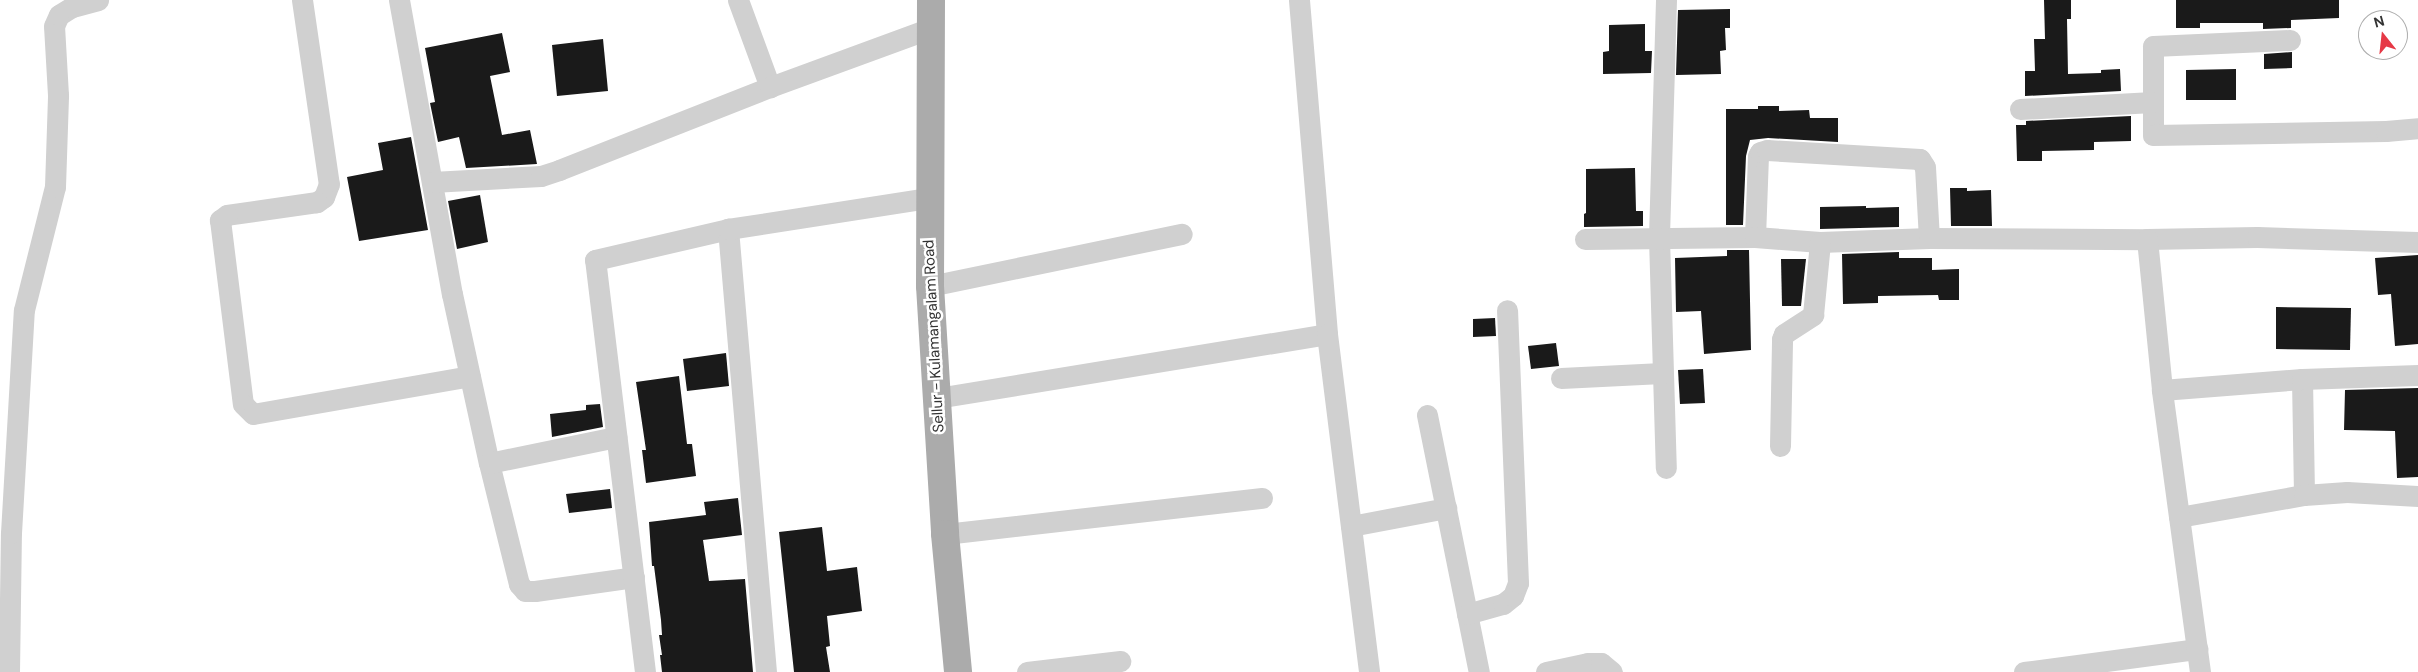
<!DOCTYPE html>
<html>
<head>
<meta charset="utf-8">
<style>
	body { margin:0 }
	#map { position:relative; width:2418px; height:672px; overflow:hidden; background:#fff; font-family:"DM Sans",sans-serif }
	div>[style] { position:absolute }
	.building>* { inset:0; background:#1a1a1a }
	.minor>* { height:21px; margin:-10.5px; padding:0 10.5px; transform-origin:10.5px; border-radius:10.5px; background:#d0d0d0 }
	.major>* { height:28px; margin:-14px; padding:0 14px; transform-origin:14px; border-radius:14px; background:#ababab }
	span { translate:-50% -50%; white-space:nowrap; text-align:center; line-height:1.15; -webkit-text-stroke:5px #fff; paint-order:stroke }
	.street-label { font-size:15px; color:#333 }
	.north { position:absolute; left:2358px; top:10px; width:50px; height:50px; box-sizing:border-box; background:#fff; border:1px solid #adadad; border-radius:50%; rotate:344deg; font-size:14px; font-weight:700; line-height:20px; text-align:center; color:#333 }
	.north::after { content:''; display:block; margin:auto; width:18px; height:22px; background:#e63946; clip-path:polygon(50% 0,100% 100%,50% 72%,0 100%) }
</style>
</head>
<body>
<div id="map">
	<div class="building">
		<div style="clip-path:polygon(2044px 0,2071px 0,2071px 19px,2067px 19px,2068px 74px,2101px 73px,2101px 70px,2120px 69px,2121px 91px,2025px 96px,2025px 71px,2035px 71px,2034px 39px,2045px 39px)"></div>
		<div style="clip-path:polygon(2176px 0,2339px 0,2339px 18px,2291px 20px,2291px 28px,2263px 29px,2263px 23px,2200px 23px,2200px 28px,2176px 28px)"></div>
		<div style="clip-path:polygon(1730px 9px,1730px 28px,1725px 28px,1726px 50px,1720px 51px,1721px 74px,1676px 75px,1678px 10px)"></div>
		<div style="clip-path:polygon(1645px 24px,1645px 51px,1652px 51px,1651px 73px,1603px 74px,1603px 52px,1609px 51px,1609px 25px)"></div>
		<div style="clip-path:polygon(502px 33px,510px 72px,490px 76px,502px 135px,530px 130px,537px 164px,466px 168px,459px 137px,438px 142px,430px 103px,435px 102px,425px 48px)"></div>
		<div style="clip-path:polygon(603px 39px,608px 91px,557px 96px,552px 45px)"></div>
		<div style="clip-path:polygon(2292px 52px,2292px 68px,2264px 69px,2264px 54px)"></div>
		<div style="clip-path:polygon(2236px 69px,2236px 100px,2186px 100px,2186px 70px)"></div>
		<div style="clip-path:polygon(1758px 106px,1779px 106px,1779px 111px,1809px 110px,1810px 118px,1838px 118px,1838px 142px,1768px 138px,1750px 140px,1746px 156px,1743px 225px,1726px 225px,1726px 109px,1758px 109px)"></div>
		<div style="clip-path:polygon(2131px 116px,2131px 141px,2094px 142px,2094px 150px,2042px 151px,2042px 161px,2017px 161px,2016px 125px,2026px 125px,2026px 121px)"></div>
		<div style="clip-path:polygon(411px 137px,428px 230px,359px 241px,347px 177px,383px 170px,378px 143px)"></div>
		<div style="clip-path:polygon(1635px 168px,1636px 211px,1643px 211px,1643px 226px,1584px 227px,1584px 214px,1586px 213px,1586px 169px)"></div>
		<div style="clip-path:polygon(1950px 188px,1967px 188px,1967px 191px,1991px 190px,1992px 226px,1951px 226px)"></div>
		<div style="clip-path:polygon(480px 195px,488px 242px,457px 249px,448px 201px)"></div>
		<div style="clip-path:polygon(1866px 206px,1866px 208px,1899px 207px,1899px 227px,1820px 229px,1820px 207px)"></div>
		<div style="clip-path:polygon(1727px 250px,1749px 250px,1751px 350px,1704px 354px,1701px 311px,1676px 312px,1675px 258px,1727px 256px)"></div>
		<div style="clip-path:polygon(1899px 252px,1899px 258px,1932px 258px,1932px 270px,1959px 269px,1959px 300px,1939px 300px,1938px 295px,1878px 296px,1878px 303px,1843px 304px,1842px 254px)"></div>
		<div style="clip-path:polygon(2418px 255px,2418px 344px,2395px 346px,2391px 294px,2378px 295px,2375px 258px)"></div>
		<div style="clip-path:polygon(1781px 259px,1806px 259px,1801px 306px,1782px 306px)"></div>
		<div style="clip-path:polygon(2276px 307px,2351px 308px,2350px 350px,2276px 349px)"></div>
		<div style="clip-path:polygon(1495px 318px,1496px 336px,1473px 337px,1473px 319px)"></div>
		<div style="clip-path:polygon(1556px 343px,1559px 366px,1531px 369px,1528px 346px)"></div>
		<div style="clip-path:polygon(726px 353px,729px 386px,687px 391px,683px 359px)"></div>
		<div style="clip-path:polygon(1703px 369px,1705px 403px,1680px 404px,1678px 370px)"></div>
		<div style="clip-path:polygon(679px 376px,687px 444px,692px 444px,696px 476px,646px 483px,642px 450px,646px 450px,636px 382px)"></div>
		<div style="clip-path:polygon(2418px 388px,2418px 477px,2397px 478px,2395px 431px,2344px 430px,2345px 390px)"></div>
		<div style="clip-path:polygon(600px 404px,603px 427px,552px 437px,550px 414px,586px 410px,586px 405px)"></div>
		<div style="clip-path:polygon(610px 489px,612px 508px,569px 513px,566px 494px)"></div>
		<div style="clip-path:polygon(738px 498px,742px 535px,703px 540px,709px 581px,745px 579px,753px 672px,662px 672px,660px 655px,662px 655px,659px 635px,662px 635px,661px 620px,654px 566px,652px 566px,649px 522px,706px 515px,704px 502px)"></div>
		<div style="clip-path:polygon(822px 527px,827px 571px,857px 567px,862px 611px,827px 616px,830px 646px,826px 647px,830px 672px,794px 672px,779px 532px)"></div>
	</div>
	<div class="minor">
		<div style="left:302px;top:0;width:186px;rotate:81.7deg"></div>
		<div style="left:329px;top:184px;width:14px;rotate:111deg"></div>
		<div style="left:324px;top:197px;width:9px;rotate:144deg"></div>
		<div style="left:317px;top:202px;width:91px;rotate:171.8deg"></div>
		<div style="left:227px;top:215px;width:9px;rotate:144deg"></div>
		<div style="left:220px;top:220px;width:185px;rotate:82.9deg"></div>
		<div style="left:243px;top:404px;width:14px;rotate:45deg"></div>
		<div style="left:253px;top:414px;width:220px;rotate:-9.9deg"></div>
		<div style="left:399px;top:0;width:299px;rotate:79.8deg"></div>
		<div style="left:452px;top:294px;width:173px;rotate:77.7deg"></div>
		<div style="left:489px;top:463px;width:125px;rotate:76.1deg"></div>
		<div style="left:519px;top:584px;width:9px;rotate:49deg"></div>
		<div style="left:525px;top:591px;width:10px"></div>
		<div style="left:535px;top:591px;width:100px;rotate:-8deg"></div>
		<div style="left:738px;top:0;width:93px;rotate:69.8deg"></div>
		<div style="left:1299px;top:0;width:335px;rotate:85.2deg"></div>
		<div style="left:1666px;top:0;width:238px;rotate:91.7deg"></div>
		<div style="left:1659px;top:238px;width:230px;rotate:88.3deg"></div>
		<div style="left:2290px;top:40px;width:137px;rotate:177.5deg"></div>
		<div style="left:2153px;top:46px;width:89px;rotate:90deg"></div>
		<div style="left:2153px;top:135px;width:233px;rotate:-1deg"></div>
		<div style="left:2386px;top:131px;width:32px;rotate:-5deg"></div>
		<div style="left:2020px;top:109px;width:133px;rotate:-3deg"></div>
		<div style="left:432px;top:182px;width:109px;rotate:-3.2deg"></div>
		<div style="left:541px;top:176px;width:19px;rotate:-18deg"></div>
		<div style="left:559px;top:170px;width:227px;rotate:-21.5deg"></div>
		<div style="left:770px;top:87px;width:171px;rotate:-20.1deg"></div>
		<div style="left:1755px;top:237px;width:81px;rotate:-87.9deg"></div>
		<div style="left:1758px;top:156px;width:4px;rotate:-63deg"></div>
		<div style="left:1760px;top:152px;width:7px;rotate:-16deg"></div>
		<div style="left:1767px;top:150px;width:153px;rotate:3.4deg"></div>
		<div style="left:1920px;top:159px;width:9px;rotate:58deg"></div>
		<div style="left:1925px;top:167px;width:71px;rotate:86.8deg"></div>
		<div style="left:1585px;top:239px;width:170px;rotate:-0.7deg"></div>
		<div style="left:1755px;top:237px;width:65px;rotate:4.4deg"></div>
		<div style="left:1820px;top:242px;width:109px;rotate:-2.1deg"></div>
		<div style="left:1929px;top:238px;width:218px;rotate:0.3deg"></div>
		<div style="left:2147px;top:239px;width:110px;rotate:-1deg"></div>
		<div style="left:2257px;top:237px;width:161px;rotate:1.8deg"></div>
		<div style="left:2147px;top:239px;width:152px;rotate:84.3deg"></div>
		<div style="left:930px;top:286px;width:257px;rotate:-11.7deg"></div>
		<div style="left:1561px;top:378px;width:101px;rotate:-2.8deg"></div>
		<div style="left:2302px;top:379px;width:116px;rotate:89deg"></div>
		<div style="left:937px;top:398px;width:395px;rotate:-9.3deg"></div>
		<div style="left:1327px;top:334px;width:341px;rotate:82.9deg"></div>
		<div style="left:1427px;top:415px;width:262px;rotate:78.6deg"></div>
		<div style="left:1780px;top:446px;width:107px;rotate:-88.9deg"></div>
		<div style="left:1782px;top:339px;width:5px;rotate:-68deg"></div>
		<div style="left:1784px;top:334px;width:35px;rotate:-33deg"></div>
		<div style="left:1813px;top:315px;width:73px;rotate:-84.5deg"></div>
		<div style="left:489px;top:463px;width:130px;rotate:-11.6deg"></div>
		<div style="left:2179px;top:517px;width:127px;rotate:-10deg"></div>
		<div style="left:2304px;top:495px;width:43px;rotate:-4deg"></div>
		<div style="left:2347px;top:492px;width:71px;rotate:3.2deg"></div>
		<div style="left:1351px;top:526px;width:97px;rotate:-10.7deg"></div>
		<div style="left:945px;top:534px;width:319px;rotate:-6.5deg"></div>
		<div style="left:1467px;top:614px;width:37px;rotate:-16deg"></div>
		<div style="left:1503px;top:604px;width:13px;rotate:-39deg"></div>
		<div style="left:1513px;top:596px;width:14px;rotate:-69deg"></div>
		<div style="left:1518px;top:583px;width:273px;rotate:-92.3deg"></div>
		<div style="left:9px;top:672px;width:139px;rotate:-89.2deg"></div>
		<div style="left:11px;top:533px;width:223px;rotate:-86.7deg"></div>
		<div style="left:24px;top:310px;width:127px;rotate:-75.9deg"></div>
		<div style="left:55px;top:187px;width:92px;rotate:-88.1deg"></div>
		<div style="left:58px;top:95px;width:69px;rotate:-93.3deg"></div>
		<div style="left:54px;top:26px;width:12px;rotate:-66deg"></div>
		<div style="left:59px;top:15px;width:15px;rotate:-32deg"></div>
		<div style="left:72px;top:7px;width:27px;rotate:-15deg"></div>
		<div style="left:645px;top:672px;width:415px;rotate:-96.9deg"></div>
		<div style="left:595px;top:260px;width:137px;rotate:-13.1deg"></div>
		<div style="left:766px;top:672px;width:445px;rotate:-94.9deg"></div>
		<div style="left:728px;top:229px;width:203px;rotate:-8.8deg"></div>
		<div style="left:1027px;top:672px;width:94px;rotate:-6.7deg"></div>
		<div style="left:1546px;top:672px;width:43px;rotate:-12.1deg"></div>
		<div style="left:1588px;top:663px;width:13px"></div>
		<div style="left:1601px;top:663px;width:14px;rotate:39deg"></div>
		<div style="left:2024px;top:672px;width:175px;rotate:-7.6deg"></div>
		<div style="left:2200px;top:672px;width:285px;rotate:-97.7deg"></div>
		<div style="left:2162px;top:390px;width:140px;rotate:-4.5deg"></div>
		<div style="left:2302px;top:379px;width:116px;rotate:-2deg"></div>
	</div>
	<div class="major">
		<div style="left:931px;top:0;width:286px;rotate:90.2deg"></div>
		<div style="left:930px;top:286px;width:248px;rotate:86.5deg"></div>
		<div style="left:945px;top:534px;width:139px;rotate:84.6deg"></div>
	</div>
	<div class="street-label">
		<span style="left:934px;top:336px;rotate:-93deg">Sellur - Kulamangalam Road</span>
	</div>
	<div class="north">N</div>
</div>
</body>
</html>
